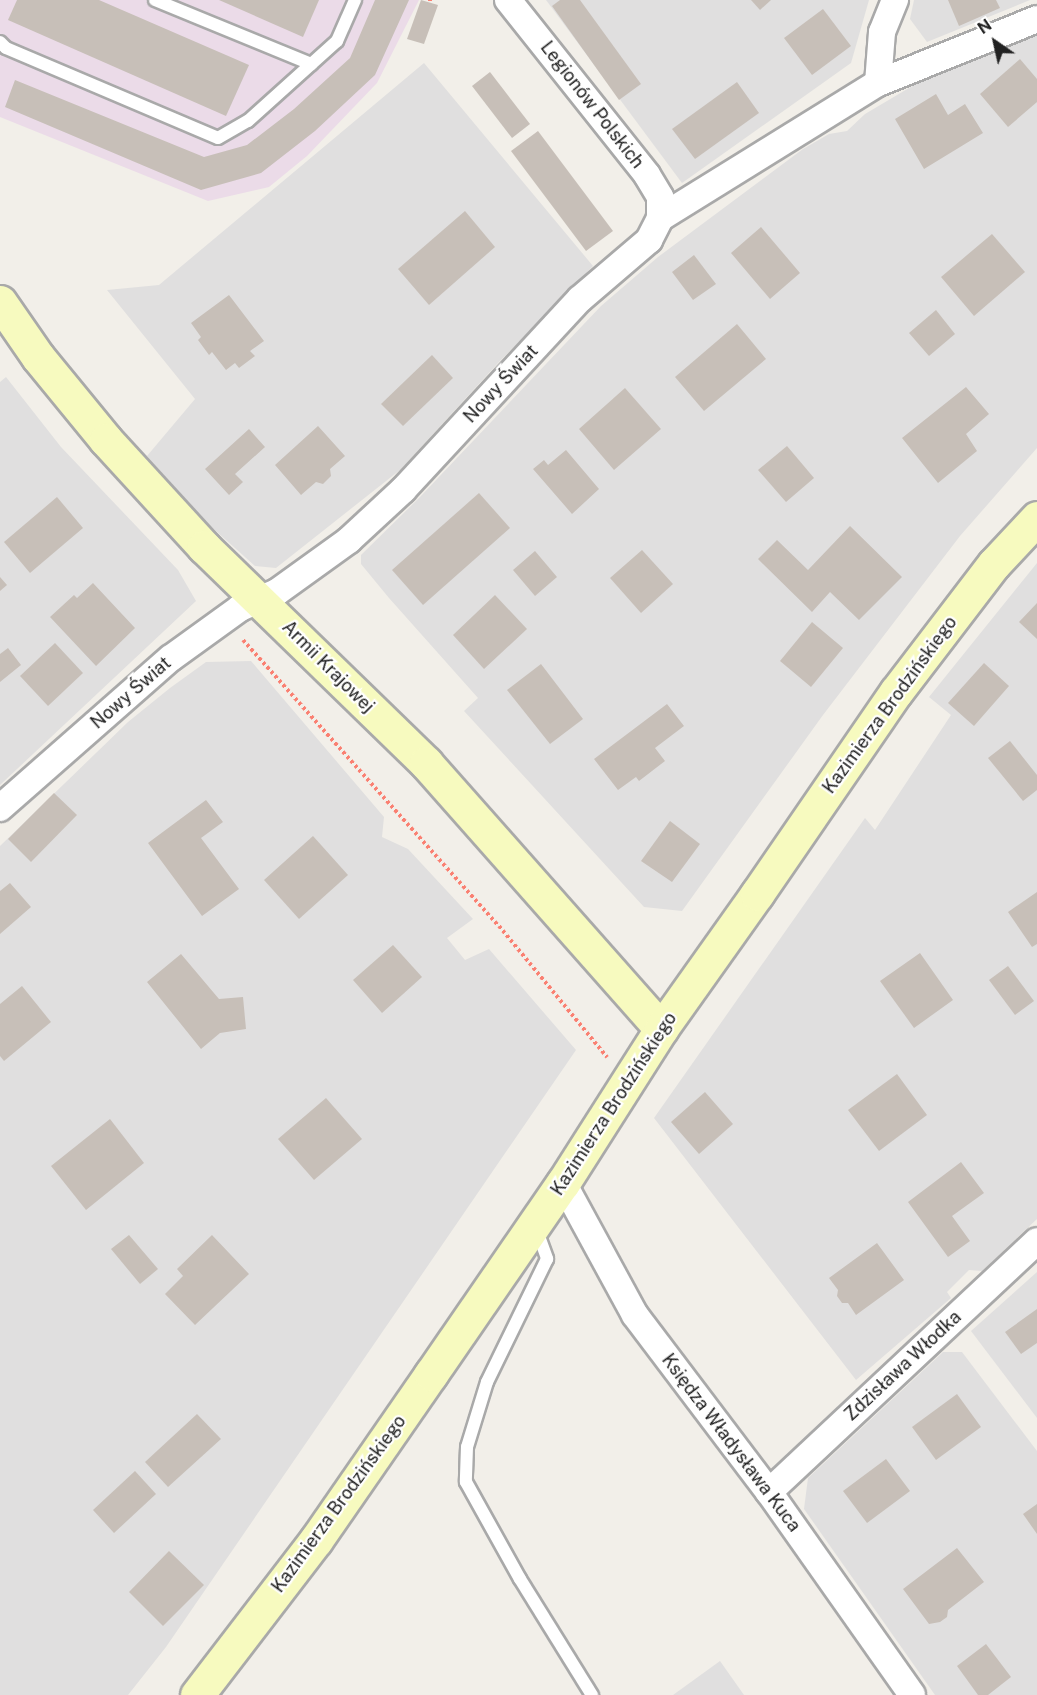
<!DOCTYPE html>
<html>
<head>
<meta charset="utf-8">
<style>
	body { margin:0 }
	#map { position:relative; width:1037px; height:1695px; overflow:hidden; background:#f2efe9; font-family:"Public Sans",sans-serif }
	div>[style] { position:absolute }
	.residential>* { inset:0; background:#e0dfdf }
	.industrial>* { inset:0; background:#ebdbe8 }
	.building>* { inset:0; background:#c7bfb8 }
	.path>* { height:4px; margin-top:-2px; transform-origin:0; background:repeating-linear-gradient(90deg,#fa8072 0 3px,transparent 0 6px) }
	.roads { filter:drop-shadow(2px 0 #a9a9a9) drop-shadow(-2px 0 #a9a9a9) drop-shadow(0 2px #a9a9a9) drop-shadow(0 -2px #a9a9a9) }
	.service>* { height:12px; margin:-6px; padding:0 6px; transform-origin:6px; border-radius:6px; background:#fff }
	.minor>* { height:26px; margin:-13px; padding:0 13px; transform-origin:13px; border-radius:13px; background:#fff }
	.secondary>* { height:33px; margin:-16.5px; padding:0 16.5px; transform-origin:16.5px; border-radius:16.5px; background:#f7fabf }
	span { translate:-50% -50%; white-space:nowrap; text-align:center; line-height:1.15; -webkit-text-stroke:4.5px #fff; paint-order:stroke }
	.street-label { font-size:18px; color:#222 }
	.north { position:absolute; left:965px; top:12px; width:60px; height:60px; -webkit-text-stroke:4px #fff; paint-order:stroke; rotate:326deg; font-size:16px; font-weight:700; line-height:24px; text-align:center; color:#222 }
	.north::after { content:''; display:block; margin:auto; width:21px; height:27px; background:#222; clip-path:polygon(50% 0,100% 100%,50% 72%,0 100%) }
</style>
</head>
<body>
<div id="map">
	<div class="residential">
		<div style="clip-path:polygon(546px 0,869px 0,851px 63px,682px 183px)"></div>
		<div style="clip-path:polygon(914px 0,1030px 0,927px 42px,910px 19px)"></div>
		<div style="clip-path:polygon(1037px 34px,1037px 448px,960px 536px,823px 715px,682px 911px,644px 907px,464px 711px,478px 698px,389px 598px,361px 564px,361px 555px,419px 498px,601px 306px,658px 257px,803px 149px,829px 134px,847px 131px,865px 114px,936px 72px)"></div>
		<div style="clip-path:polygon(424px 63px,593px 266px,499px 362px,400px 470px,276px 568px,255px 566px,207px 523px,147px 456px,195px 399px,107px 290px,159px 285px)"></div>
		<div style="clip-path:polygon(6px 377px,61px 447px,178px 570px,196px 601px,0 785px,0 382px)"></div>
		<div style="clip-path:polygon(1037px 563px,1037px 1219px,982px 1271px,969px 1270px,947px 1292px,951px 1298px,856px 1380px,654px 1118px,865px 818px,875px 830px,951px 715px,929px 697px)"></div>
		<div style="clip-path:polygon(251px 661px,384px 817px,382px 837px,408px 849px,473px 919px,447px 938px,465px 960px,489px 949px,576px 1050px,166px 1647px,128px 1695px,0 1695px,0 846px,128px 722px,170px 688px,206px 662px)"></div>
		<div style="clip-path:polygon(1037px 1272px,1037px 1418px,971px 1331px)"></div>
		<div style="clip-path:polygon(943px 1352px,962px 1352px,1037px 1451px,1037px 1695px,935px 1695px,804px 1509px,808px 1478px)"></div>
		<div style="clip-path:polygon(720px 1661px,744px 1695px,673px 1695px)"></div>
	</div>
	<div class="industrial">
		<div style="clip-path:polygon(0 0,419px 0,377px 83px,307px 156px,269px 187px,208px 201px,0 117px)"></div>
	</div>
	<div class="building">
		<div style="clip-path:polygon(17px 0,99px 0,249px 65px,226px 116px,8px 20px)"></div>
		<div style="clip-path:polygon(219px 0,319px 0,303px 37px)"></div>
		<div style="clip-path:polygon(375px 0,409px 0,375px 75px,315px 131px,261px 173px,201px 190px,5px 107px,15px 80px,204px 157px,247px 145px,294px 109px,350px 58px)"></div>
		<div style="clip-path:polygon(421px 0,438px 5px,424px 44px,407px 39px)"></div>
		<div style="clip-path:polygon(560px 0,580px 0,641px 84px,619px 100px,552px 6px)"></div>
		<div style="clip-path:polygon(751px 0,771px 0,760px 10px)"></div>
		<div style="clip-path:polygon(948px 0,996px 0,1000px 8px,959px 26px)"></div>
		<div style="clip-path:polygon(823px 9px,851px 46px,812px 75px,784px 38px)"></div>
		<div style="clip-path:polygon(1020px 59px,1037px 79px,1037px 102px,1008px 127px,980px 94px)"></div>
		<div style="clip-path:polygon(490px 72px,530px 124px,512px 138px,472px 86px)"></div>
		<div style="clip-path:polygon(737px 82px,759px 113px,695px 159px,672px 129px)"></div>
		<div style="clip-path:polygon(936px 94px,948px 115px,965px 104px,983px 133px,924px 169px,895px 119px)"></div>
		<div style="clip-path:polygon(538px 131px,613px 231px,586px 251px,511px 151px)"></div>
		<div style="clip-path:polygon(465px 211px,495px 247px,429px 305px,398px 269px)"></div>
		<div style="clip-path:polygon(761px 227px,800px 273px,770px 299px,731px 253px)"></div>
		<div style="clip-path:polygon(992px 234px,1025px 272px,974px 316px,941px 277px)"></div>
		<div style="clip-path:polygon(694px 255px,716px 284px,693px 300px,672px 272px)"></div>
		<div style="clip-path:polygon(229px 295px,264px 341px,250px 351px,255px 356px,239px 368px,235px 363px,226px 370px,212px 352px,209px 355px,198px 340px,201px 337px,191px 323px)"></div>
		<div style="clip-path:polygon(936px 310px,955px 334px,929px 356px,909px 333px)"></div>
		<div style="clip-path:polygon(737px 324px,766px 359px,704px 411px,675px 377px)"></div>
		<div style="clip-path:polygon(432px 355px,453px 378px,403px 426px,381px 404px)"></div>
		<div style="clip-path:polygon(966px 387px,989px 414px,966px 434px,977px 451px,938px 483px,902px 438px)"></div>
		<div style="clip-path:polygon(625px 388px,661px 429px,614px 470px,579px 429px)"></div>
		<div style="clip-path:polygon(318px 426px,345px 456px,330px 469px,331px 476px,323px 484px,316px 482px,301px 495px,275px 465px)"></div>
		<div style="clip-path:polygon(249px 429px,265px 447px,235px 474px,243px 482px,229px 495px,205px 469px)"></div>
		<div style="clip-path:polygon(787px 446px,814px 478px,786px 502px,758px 470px)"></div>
		<div style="clip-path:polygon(566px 450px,599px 489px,572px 514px,533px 469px,544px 460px,548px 465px)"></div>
		<div style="clip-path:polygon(479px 493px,510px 528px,423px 605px,392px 570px)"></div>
		<div style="clip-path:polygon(57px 497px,83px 528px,30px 573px,4px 542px)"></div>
		<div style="clip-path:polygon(850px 526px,902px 577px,859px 620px,830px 592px,812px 612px,758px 559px,777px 540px,808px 570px)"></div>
		<div style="clip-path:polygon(642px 550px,673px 584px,641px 613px,610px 578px)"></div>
		<div style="clip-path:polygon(535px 551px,557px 577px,535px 596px,513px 570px)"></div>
		<div style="clip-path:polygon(0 577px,7px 585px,0 591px)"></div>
		<div style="clip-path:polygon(93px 583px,135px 628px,96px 666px,50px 617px,74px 595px,77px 598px)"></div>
		<div style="clip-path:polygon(495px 595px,527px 629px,484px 669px,453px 635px)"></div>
		<div style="clip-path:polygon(1037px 603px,1037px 639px,1019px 622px)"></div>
		<div style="clip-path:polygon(812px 622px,843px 648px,811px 687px,780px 661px)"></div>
		<div style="clip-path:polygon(55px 643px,83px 673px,48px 706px,20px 676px)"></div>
		<div style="clip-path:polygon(8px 648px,21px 665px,0 682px,0 654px)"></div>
		<div style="clip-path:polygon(984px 663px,1009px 686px,974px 726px,948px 703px)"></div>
		<div style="clip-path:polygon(541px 664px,583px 719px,550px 744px,507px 690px)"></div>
		<div style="clip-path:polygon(667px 704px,684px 726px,655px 748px,665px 761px,639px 781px,636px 777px,618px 790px,594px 759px)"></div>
		<div style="clip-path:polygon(1010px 741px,1037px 775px,1037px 790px,1023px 801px,988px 758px)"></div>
		<div style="clip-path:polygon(54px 793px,77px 815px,31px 862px,8px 839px)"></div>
		<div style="clip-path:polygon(206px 800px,223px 822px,201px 838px,239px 889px,202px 916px,148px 843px)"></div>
		<div style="clip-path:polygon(670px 821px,700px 844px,672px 882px,641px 861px)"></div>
		<div style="clip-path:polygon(313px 836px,348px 875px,299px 919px,264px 880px)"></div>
		<div style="clip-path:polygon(10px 883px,31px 907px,0 934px,0 891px)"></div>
		<div style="clip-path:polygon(1037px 892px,1037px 944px,1032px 947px,1008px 912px)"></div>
		<div style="clip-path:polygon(393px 945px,422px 977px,382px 1013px,353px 980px)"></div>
		<div style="clip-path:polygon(920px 953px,953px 1000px,914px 1028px,880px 981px)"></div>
		<div style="clip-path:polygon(181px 954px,219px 999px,243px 997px,246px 1029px,220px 1033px,201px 1049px,147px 982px)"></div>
		<div style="clip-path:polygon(1008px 966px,1034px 1001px,1015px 1015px,989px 980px)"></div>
		<div style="clip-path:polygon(22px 986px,51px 1022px,4px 1061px,0 1056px,0 1004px)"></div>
		<div style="clip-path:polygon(897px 1074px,927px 1115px,879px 1151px,848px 1110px)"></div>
		<div style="clip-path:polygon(705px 1092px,733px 1124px,699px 1154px,671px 1122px)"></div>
		<div style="clip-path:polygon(326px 1098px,362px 1139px,314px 1180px,278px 1139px)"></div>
		<div style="clip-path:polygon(110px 1119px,144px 1163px,86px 1210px,51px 1166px)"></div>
		<div style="clip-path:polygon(961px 1162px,984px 1193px,952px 1216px,970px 1241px,948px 1257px,908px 1202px)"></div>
		<div style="clip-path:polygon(129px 1235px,158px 1269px,140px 1284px,111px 1249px)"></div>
		<div style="clip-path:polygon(212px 1235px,249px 1274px,195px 1325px,165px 1294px,183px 1276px,177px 1269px)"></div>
		<div style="clip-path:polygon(877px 1243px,904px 1280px,856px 1315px,848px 1303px,842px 1303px,837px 1296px,838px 1290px,829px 1278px)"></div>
		<div style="clip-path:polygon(1037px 1309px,1037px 1343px,1021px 1354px,1005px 1332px)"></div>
		<div style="clip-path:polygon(957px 1394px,981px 1427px,936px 1460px,912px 1427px)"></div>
		<div style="clip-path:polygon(197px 1414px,221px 1439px,168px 1487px,145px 1462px)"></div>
		<div style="clip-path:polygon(886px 1459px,910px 1491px,867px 1523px,843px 1491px)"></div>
		<div style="clip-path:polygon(135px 1471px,156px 1494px,114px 1533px,93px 1510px)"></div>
		<div style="clip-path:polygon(1037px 1504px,1037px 1534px,1023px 1514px)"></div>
		<div style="clip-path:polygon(957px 1548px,984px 1582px,948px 1610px,947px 1617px,940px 1622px,929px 1624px,903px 1589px)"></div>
		<div style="clip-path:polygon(169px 1551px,204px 1585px,163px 1626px,129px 1592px)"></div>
		<div style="clip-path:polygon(986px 1644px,1011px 1677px,988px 1695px,978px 1695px,957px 1666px)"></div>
	</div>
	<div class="path">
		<div style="left:430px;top:1px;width:1px;rotate:-90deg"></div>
		<div style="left:243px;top:640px;width:384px;rotate:48.2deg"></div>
		<div style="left:499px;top:926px;width:170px;rotate:50.5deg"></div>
	</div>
	<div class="roads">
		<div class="service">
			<div style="left:155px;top:0;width:169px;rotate:22.3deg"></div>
			<div style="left:0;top:42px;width:8px;rotate:45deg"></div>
			<div style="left:6px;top:48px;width:230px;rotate:23deg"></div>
			<div style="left:218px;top:138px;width:34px;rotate:-30deg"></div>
			<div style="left:248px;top:121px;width:120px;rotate:-42deg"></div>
			<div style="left:337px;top:41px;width:45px;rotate:-66.3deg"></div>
			<div style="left:536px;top:1228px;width:33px;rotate:70deg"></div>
			<div style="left:547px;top:1259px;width:137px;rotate:116deg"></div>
			<div style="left:487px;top:1382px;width:68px;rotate:107.1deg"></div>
			<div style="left:467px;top:1447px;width:35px;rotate:92deg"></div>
			<div style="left:466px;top:1482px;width:111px;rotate:60.9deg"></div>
			<div style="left:520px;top:1579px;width:137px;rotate:58.2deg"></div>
		</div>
		<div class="minor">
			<div style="left:508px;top:0;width:223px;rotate:51.5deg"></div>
			<div style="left:647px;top:175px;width:26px;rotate:59deg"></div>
			<div style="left:660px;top:197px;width:21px;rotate:90deg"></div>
			<div style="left:878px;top:83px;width:51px;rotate:-85.5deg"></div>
			<div style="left:882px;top:32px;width:35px;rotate:-68deg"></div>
			<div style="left:0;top:808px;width:227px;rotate:-41.3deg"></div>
			<div style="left:171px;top:658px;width:85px;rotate:-35.9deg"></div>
			<div style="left:240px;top:608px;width:40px;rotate:-23.4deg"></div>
			<div style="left:277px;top:592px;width:89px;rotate:-35.8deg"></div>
			<div style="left:349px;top:540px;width:74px;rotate:-42.8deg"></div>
			<div style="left:403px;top:490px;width:260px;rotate:-47.2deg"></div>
			<div style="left:580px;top:299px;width:91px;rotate:-40.5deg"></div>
			<div style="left:649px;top:240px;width:25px;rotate:-63deg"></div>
			<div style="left:660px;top:218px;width:256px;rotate:-31.8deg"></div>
			<div style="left:878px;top:83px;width:171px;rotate:-21.9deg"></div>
			<div style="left:563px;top:1183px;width:150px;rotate:61.4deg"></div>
			<div style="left:635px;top:1315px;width:222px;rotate:52.9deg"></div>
			<div style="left:769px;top:1492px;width:248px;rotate:54.8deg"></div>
			<div style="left:769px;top:1492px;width:367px;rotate:-43.1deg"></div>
		</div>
		<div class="secondary">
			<div style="left:0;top:302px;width:67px;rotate:55.4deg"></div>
			<div style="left:38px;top:357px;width:107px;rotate:50.7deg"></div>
			<div style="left:106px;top:440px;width:145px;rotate:47.5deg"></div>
			<div style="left:204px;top:547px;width:310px;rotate:44.2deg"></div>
			<div style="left:426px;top:763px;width:355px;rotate:48.5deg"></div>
			<div style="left:197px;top:1695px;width:195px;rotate:-52.5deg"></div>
			<div style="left:316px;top:1540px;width:202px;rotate:-55.3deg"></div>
			<div style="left:431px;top:1374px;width:232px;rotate:-55.4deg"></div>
			<div style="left:563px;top:1183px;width:183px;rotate:-57.5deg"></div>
			<div style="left:661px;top:1029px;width:166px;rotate:-54.6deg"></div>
			<div style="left:757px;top:894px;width:245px;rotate:-55.5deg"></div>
			<div style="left:896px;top:692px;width:161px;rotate:-52.6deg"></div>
			<div style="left:994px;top:564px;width:63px;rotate:-46.9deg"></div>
		</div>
	</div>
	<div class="street-label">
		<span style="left:592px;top:105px;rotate:52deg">Legionów Polskich</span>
		<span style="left:501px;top:384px;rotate:-47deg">Nowy Świat</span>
		<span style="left:328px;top:667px;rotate:45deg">Armii Krajowej</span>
		<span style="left:131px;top:693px;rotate:-41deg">Nowy Świat</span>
		<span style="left:890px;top:705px;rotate:-54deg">Kazimierza Brodzińskiego</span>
		<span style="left:614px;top:1104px;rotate:-57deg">Kazimierza Brodzińskiego</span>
		<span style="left:903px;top:1366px;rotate:-43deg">Zdzisława Włodka</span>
		<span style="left:731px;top:1443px;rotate:53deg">Księdza Władysława Kuca</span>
		<span style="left:339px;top:1504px;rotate:-54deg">Kazimierza Brodzińskiego</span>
	</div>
	<div class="north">N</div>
</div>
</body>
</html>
